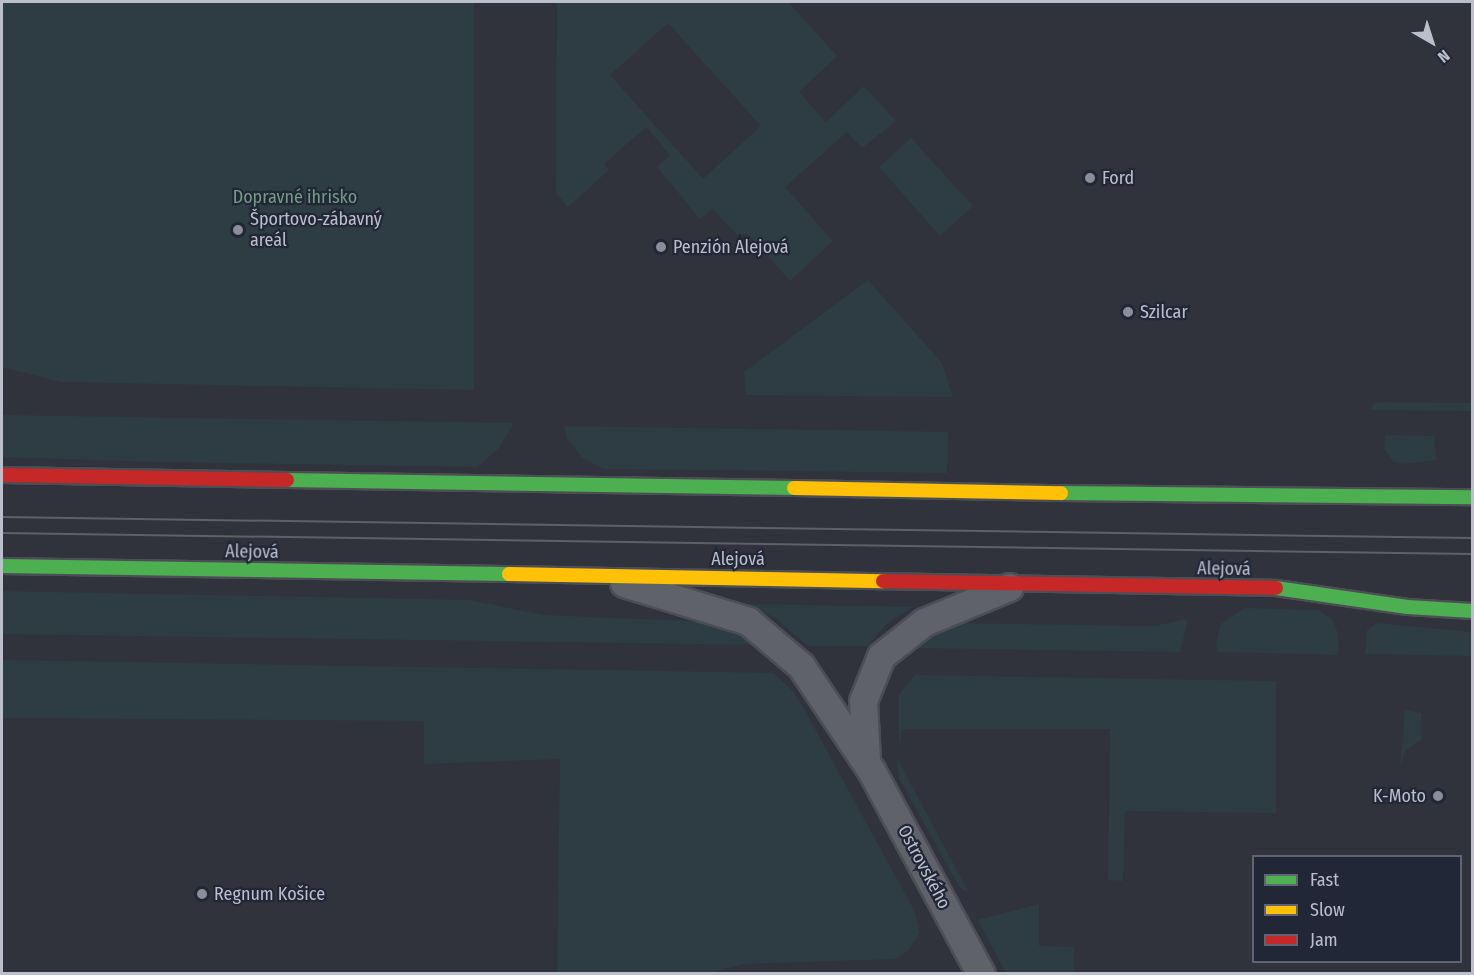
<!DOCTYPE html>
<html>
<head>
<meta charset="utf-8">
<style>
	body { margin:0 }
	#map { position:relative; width:1474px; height:975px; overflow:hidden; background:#30333c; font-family:"Fira Sans Condensed",sans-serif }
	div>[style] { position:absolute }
	.green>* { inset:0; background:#2d3d43 }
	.roads { filter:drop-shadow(2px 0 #4c4e55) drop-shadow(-2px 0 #4c4e55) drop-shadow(0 2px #4c4e55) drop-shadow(0 -2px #4c4e55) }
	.street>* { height:27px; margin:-13.5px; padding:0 13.5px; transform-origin:13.5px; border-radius:13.5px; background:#60626a }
	.fast>* { height:14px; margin:-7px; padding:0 7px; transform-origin:7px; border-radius:7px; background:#4caf50 }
	.slow>* { height:14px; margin:-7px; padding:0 7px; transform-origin:7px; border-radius:7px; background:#ffc107 }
	.jam>* { height:14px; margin:-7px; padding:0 7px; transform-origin:7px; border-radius:7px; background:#c62828 }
	.tram>* { height:1.5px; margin:-0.75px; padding:0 0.75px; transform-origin:0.75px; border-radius:0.75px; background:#5e6168 }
	.dots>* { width:16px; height:16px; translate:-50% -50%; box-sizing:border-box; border:3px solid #222738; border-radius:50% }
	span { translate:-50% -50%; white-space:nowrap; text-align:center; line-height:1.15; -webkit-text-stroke:4.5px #222738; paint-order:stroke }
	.poi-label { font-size:18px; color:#bbbfcc }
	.left { translate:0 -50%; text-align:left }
	.right { translate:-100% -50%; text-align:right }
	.park-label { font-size:18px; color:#749b84 }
	.street-label { font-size:18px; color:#bbbfcc }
	.frame { position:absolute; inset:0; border:3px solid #bbbfcc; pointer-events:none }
	.legend { position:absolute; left:1252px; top:855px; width:210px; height:108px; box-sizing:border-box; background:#222738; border:2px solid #5f6473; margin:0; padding:8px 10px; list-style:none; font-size:18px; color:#bbbfcc }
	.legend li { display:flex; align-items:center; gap:12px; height:30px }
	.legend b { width:30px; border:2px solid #5f6473 }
	.north { position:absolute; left:1402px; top:12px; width:60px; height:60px; -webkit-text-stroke:4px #222738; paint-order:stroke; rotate:141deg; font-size:16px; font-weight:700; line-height:24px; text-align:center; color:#bbbfcc }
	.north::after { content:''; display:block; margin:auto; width:21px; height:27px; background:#bbbfcc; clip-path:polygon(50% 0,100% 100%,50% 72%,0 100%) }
</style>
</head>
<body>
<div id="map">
	<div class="green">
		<div style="clip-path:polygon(2px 2px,474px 2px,474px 390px,61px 382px,2px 367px)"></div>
		<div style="clip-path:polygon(evenodd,557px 2px,788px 2px,837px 56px,799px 92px,826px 122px,864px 86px,896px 121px,862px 148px,847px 132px,785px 187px,833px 241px,790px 281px,748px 234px,736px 234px,713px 209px,700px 219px,657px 167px,670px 155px,646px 127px,604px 164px,609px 170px,568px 207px,556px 193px,557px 2px,668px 23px,761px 126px,703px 179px,610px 75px,668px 23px)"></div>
		<div style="clip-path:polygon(911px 138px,973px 206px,940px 236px,879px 167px)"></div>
		<div style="clip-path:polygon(868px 280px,942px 363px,953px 397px,746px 395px,744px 372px)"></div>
		<div style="clip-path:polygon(1382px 402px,1472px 403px,1472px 411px,1371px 410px,1374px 403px)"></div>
		<div style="clip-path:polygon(2px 415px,514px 423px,499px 448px,477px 467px,156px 462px,2px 457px)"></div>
		<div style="clip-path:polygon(564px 426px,948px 432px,947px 473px,604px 469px,581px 457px,567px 438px)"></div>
		<div style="clip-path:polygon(1385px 435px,1434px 436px,1436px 460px,1404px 464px,1394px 462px,1384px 449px)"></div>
		<div style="clip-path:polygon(2px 591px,469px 600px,543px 615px,713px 622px,763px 645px,2px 634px)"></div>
		<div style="clip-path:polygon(742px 604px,913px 607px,885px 625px,868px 646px,808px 646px,774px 617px)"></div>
		<div style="clip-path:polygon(1245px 608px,1318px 610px,1332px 620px,1338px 633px,1339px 650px,1336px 655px,1218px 652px,1216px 643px,1221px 624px)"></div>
		<div style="clip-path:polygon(1188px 619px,1180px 652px,908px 648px,943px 627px,959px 623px,1154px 626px)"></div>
		<div style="clip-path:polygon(1376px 623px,1472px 632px,1472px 656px,1365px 654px,1367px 630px)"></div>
		<div style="clip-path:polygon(2px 660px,773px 673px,794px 692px,804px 709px,914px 910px,920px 933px,908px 951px,894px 959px,743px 964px,708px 974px,557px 973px,560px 759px,424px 764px,424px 721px,2px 718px)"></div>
		<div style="clip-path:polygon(915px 675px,1276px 681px,1276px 813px,1125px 811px,1123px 881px,1108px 880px,1110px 729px,902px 729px,899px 746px,899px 695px)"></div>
		<div style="clip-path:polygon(1405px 710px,1421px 713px,1422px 739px,1406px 750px,1400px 766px)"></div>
		<div style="clip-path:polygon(897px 758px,968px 891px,960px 888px,899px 778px)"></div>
		<div style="clip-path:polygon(1039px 904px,1039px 946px,1074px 947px,1074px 973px,1006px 973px,978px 920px)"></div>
	</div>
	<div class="roads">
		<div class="street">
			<div style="left:624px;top:583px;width:130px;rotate:17deg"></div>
			<div style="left:748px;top:621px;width:70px;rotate:40.3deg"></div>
			<div style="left:801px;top:666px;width:125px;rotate:56.1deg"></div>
			<div style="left:871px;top:770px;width:232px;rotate:61.7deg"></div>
			<div style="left:866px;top:760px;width:59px;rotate:-92.9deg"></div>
			<div style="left:863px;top:701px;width:48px;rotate:-68.2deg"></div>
			<div style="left:881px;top:656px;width:55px;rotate:-38.3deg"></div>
			<div style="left:924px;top:622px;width:92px;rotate:-22.4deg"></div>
		</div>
		<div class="fast">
			<div style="left:287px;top:480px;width:507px;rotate:0.9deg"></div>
			<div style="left:1061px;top:493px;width:411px;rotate:0.6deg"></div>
			<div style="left:2px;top:566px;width:507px;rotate:0.9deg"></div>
			<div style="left:1276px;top:588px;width:133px;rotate:8.2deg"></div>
			<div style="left:1408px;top:607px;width:64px;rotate:3.6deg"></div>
		</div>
		<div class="slow">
			<div style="left:794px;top:488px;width:267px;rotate:1.1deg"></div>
			<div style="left:509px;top:574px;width:374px;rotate:1.1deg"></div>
		</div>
		<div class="jam">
			<div style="left:2px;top:475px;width:285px;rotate:1deg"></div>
			<div style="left:883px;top:581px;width:393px;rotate:1deg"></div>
		</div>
	</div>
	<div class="tram">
		<div style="left:2px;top:517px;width:1470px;rotate:0.82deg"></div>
		<div style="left:2px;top:533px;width:1470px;rotate:0.82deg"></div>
	</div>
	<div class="dots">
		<div style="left:1090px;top:178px;background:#8a8e9a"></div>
		<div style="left:238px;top:230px;background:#8a8e9a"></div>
		<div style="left:661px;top:247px;background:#8a8e9a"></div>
		<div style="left:1128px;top:312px;background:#8a8e9a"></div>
		<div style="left:1438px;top:796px;background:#8a8e9a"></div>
		<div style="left:202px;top:894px;background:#8a8e9a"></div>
	</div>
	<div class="poi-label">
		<span class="left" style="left:1102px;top:178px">Ford</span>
		<span class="left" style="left:250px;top:230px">Športovo-zábavný<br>areál</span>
		<span class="left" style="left:673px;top:247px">Penzión Alejová</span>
		<span class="left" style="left:1140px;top:312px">Szilcar</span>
		<span class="right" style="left:1426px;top:796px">K-Moto</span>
		<span class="left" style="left:214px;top:894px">Regnum Košice</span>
	</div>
	<div class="park-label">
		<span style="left:295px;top:197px">Dopravné ihrisko</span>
	</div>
	<div class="street-label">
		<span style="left:252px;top:552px;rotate:1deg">Alejová</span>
		<span style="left:738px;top:559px">Alejová</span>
		<span style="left:1224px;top:569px;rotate:1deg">Alejová</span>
		<span style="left:924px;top:867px;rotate:62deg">Ostrovského</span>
	</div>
	<div class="frame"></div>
	<ul class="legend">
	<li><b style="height:8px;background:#4caf50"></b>Fast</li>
	<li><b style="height:8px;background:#ffc107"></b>Slow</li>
	<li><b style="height:8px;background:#c62828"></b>Jam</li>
	</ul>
	<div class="north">N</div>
</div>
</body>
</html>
